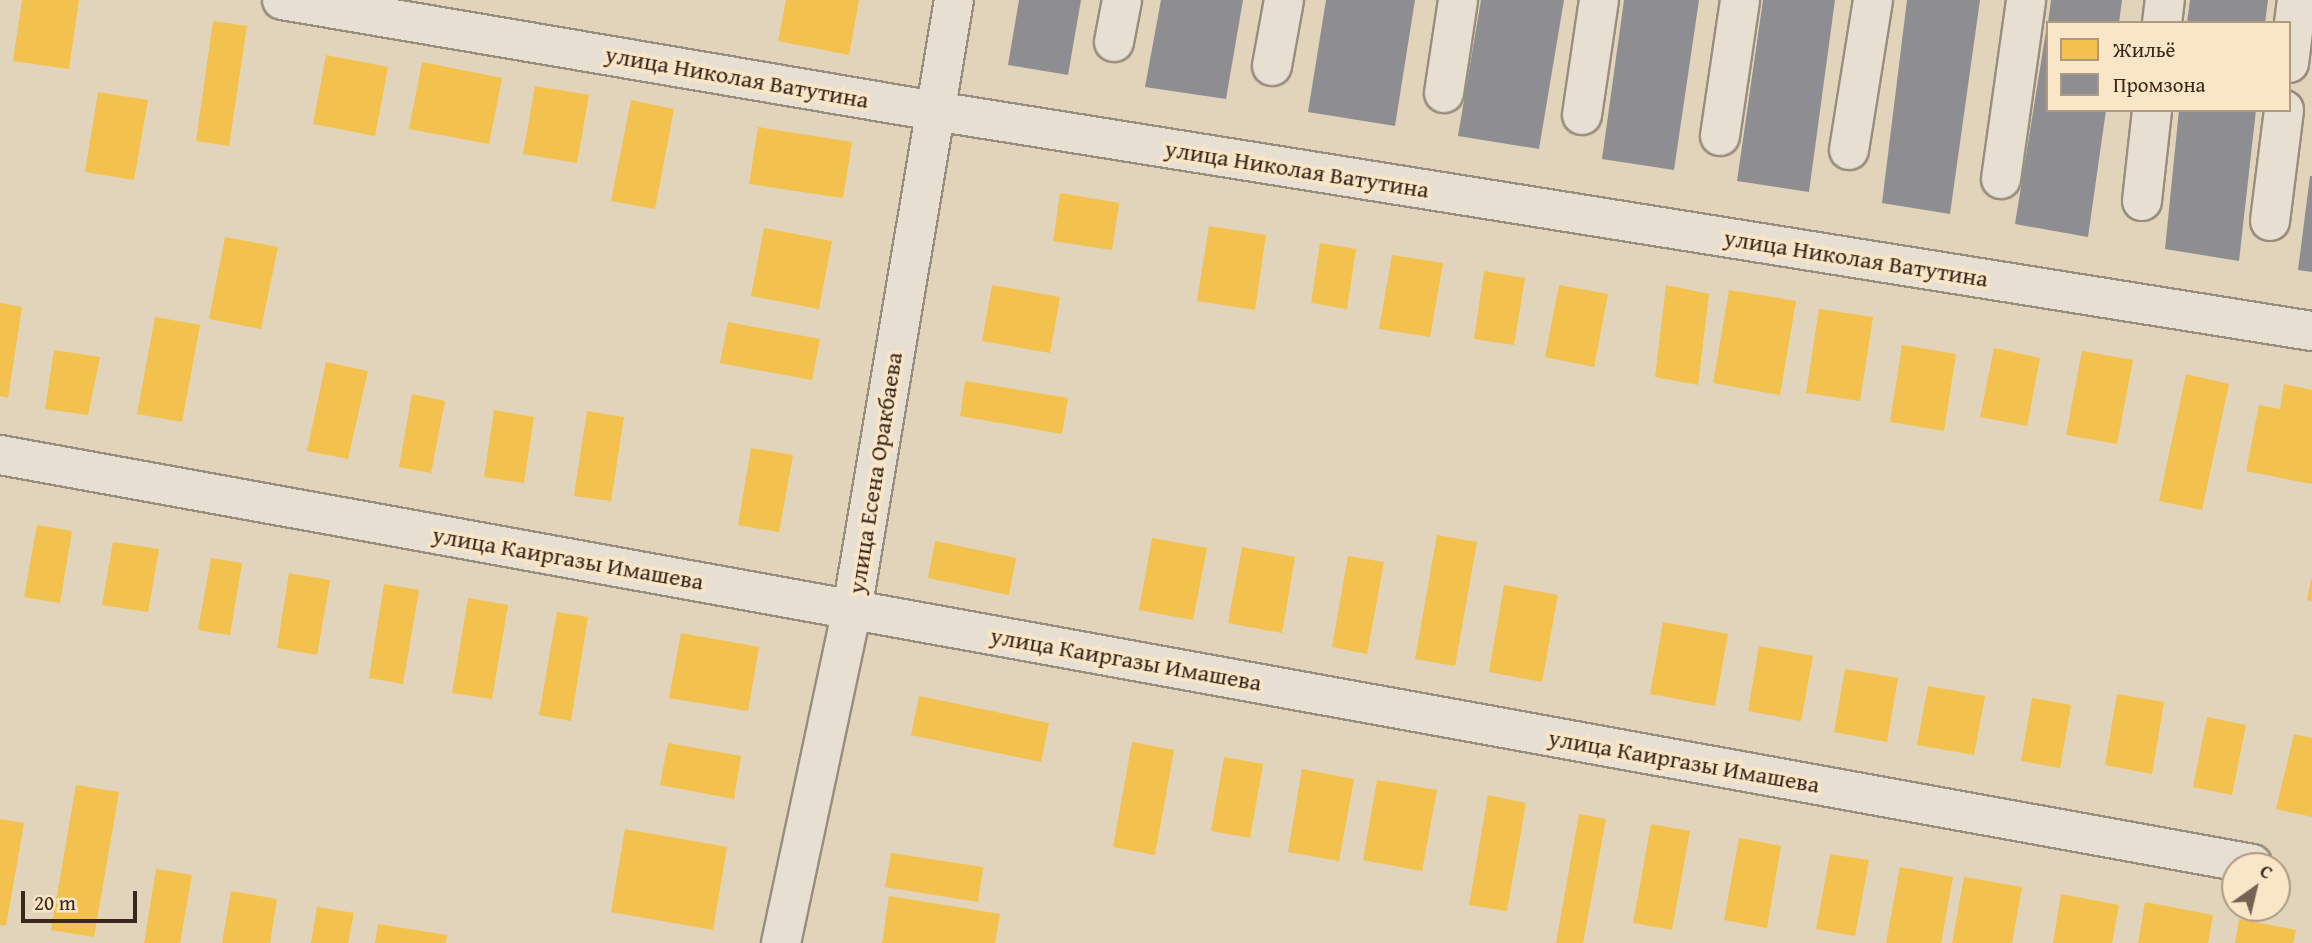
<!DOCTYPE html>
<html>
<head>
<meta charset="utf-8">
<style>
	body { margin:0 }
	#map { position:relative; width:2312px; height:943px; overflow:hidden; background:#e2d4ba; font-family:"Gentium Book Plus",serif }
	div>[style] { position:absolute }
	.homes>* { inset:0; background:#f2c14e }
	.industry>* { inset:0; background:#8d8d92 }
	.roads { filter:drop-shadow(2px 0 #988e7e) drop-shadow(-2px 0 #988e7e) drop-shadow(0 2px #988e7e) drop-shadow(0 -2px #988e7e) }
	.minor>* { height:38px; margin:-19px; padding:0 19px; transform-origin:19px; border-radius:19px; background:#e7dfd2 }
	span { translate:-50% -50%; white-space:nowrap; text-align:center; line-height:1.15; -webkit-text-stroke:7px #f8e6c6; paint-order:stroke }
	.street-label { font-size:24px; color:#3b271e }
	.legend { position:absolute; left:2046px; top:21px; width:245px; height:91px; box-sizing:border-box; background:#f8e6c6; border:2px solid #ac9a83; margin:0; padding:9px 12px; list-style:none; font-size:21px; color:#3b271e }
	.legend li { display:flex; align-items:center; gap:14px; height:35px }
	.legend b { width:35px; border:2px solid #ac9a83 }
	.north { position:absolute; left:2221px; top:852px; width:70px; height:70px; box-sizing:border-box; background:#f8e6c6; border:2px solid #ac9a83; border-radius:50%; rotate:34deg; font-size:19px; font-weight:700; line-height:28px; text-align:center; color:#3b271e }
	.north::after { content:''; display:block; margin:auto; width:24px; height:32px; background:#756455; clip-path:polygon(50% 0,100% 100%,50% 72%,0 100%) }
	.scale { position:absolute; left:21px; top:891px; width:116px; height:32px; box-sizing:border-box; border:4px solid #3b271e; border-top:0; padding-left:9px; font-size:21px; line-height:24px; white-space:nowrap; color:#3b271e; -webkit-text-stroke:5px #f8e6c6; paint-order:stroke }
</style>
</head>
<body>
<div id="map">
	<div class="homes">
		<div style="clip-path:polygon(22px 0,79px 0,69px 69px,13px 61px)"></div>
		<div style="clip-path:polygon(786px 0,859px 0,849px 55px,778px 41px)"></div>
		<div style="clip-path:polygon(213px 21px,247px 26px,229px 146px,196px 141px)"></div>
		<div style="clip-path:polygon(326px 55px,388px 67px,375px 136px,313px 124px)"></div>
		<div style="clip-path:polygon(422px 62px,502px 78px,489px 144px,409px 129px)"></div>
		<div style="clip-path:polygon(535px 86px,589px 95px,577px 163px,523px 154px)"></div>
		<div style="clip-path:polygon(98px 92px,148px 100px,134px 180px,85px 172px)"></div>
		<div style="clip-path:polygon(631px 100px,674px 109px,655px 209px,611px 201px)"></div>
		<div style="clip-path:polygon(758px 127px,852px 142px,843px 198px,749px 184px)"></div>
		<div style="clip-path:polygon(1060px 193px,1119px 203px,1112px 250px,1053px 241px)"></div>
		<div style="clip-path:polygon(1209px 226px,1266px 235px,1255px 310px,1197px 301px)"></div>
		<div style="clip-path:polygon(764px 228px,832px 241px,819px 309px,751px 296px)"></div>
		<div style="clip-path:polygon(225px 237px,278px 247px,261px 329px,209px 319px)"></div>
		<div style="clip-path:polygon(1320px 243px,1356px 249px,1347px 309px,1311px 303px)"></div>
		<div style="clip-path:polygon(1392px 255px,1443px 263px,1430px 337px,1379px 329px)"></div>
		<div style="clip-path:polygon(1484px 271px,1525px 278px,1514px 345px,1474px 339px)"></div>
		<div style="clip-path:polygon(992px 285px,1060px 297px,1050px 353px,982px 341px)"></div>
		<div style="clip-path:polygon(1559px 285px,1608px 294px,1594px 367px,1545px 357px)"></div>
		<div style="clip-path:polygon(1666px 285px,1709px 294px,1698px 385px,1655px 377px)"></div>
		<div style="clip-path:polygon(1729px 290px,1796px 301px,1780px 395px,1713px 383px)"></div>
		<div style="clip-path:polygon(0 303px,22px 307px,8px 398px,0 396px)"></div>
		<div style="clip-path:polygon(1819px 309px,1873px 317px,1860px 401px,1806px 393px)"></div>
		<div style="clip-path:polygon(155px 317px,200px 325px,182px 422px,137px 414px)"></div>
		<div style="clip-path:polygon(728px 322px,820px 339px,812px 380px,720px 363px)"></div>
		<div style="clip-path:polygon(1902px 345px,1956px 354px,1944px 431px,1890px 422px)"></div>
		<div style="clip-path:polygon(1994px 348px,2040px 358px,2027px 426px,1980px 417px)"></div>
		<div style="clip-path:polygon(54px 350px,100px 357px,88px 415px,45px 409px)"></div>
		<div style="clip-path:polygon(2082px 351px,2133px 360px,2117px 444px,2066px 435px)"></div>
		<div style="clip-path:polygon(326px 362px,368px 371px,348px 459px,307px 451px)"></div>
		<div style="clip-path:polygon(2186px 374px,2229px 384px,2202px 510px,2159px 501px)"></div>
		<div style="clip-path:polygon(965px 381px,1068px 398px,1062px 434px,960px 416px)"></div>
		<div style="clip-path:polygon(2284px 384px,2312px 390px,2312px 484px,2246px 471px,2259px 405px,2280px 409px)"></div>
		<div style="clip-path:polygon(412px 394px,445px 401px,431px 473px,399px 467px)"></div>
		<div style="clip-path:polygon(494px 410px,534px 417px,524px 483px,484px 477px)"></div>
		<div style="clip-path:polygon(587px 411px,624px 417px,611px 501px,574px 496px)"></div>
		<div style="clip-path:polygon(751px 448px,793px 455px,779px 532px,738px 525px)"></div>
		<div style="clip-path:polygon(37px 525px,72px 531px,60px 603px,24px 597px)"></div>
		<div style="clip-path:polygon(1437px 535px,1477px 542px,1455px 666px,1415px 659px)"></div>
		<div style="clip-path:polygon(1152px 538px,1207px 548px,1193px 620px,1139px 610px)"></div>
		<div style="clip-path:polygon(935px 541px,1016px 558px,1009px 595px,928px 578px)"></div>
		<div style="clip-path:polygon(113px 542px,159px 549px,148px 612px,102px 605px)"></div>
		<div style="clip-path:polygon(1242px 547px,1295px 557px,1282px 633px,1228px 623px)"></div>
		<div style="clip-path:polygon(1348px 556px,1384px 562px,1367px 654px,1332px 647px)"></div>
		<div style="clip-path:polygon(211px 558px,242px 563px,230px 635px,198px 630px)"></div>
		<div style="clip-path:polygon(289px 573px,330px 580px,317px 655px,277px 648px)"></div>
		<div style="clip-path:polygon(2311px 579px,2312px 579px,2312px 601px,2307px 600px)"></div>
		<div style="clip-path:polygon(384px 584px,419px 590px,403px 684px,369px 678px)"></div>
		<div style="clip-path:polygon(1504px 585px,1558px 595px,1542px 682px,1489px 672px)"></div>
		<div style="clip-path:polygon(468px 598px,508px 605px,492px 699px,452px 693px)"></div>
		<div style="clip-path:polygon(557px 612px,588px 617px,571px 721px,539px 715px)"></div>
		<div style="clip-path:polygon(1663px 622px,1728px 634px,1715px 706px,1650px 694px)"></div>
		<div style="clip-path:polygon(681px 633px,759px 647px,748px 711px,669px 698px)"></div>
		<div style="clip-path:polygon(1759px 646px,1813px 656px,1801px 721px,1748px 711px)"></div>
		<div style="clip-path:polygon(1845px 669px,1898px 678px,1887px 742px,1834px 732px)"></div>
		<div style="clip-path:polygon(1928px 686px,1985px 696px,1974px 755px,1917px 745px)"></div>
		<div style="clip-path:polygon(2117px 694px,2164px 702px,2152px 774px,2105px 765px)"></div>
		<div style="clip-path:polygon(919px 696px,1049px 723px,1041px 762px,911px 735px)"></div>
		<div style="clip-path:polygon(2032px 698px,2071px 705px,2060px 768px,2021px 761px)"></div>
		<div style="clip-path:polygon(2207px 717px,2246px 725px,2232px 795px,2193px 787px)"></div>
		<div style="clip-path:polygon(2294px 734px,2312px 738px,2312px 817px,2276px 809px)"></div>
		<div style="clip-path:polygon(1132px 742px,1174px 750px,1155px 855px,1113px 847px)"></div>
		<div style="clip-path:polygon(668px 743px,741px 756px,734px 799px,660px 785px)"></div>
		<div style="clip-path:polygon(1224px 757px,1263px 764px,1250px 838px,1211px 831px)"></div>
		<div style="clip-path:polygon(1302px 769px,1354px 779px,1339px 861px,1288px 852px)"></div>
		<div style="clip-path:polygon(1377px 780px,1437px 790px,1422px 871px,1363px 860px)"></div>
		<div style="clip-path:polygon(76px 785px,119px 792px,94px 937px,51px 930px)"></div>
		<div style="clip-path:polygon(1488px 795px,1526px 803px,1507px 911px,1469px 905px)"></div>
		<div style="clip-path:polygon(1579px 814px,1606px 819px,1583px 943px,1556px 943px)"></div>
		<div style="clip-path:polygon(0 819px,24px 823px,6px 926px,0 925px)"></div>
		<div style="clip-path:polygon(1651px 824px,1690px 831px,1672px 930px,1633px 923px)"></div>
		<div style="clip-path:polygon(625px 829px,727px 847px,713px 930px,611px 912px)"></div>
		<div style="clip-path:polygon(1739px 838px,1781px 846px,1767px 928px,1724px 920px)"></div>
		<div style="clip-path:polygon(891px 853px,983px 867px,978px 902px,885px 887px)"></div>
		<div style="clip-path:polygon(1830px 854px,1869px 860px,1855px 936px,1816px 929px)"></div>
		<div style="clip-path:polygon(1900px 867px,1953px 877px,1941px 943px,1886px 943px)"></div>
		<div style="clip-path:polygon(156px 869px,192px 875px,180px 943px,144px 943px)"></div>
		<div style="clip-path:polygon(1964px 877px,2022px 887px,2012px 943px,1952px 943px)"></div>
		<div style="clip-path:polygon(231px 891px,277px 899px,270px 943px,222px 943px)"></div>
		<div style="clip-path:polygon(2061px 894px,2119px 905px,2112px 943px,2053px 943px)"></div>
		<div style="clip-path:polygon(889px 896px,1000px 914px,995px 943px,882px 943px)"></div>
		<div style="clip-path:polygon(2145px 902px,2213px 915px,2208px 943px,2138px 943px)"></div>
		<div style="clip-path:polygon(317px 907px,354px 913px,348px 943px,311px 943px)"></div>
		<div style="clip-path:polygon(2239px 919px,2296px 930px,2293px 943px,2235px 943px)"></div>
		<div style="clip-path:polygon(378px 924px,447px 935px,446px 943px,375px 943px)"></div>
	</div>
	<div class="industry">
		<div style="clip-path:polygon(1019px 0,1081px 0,1068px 75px,1008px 65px)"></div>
		<div style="clip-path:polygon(1161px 0,1243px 0,1226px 99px,1145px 87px)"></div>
		<div style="clip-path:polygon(1326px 0,1415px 0,1395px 126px,1308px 112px)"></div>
		<div style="clip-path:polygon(1481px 0,1564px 0,1539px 149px,1458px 136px)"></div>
		<div style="clip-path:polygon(1624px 0,1699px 0,1674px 170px,1602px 159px)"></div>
		<div style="clip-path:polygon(1763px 0,1835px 0,1809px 192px,1737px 181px)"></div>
		<div style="clip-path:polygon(1907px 0,1980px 0,1950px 214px,1882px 203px)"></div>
		<div style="clip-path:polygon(2051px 0,2122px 0,2119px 23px,2048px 23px)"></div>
		<div style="clip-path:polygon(2190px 0,2268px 0,2265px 23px,2187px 23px)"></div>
		<div style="clip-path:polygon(2046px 31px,2048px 110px,2106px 110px,2088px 237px,2015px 224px)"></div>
		<div style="clip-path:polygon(2179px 110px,2256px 110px,2239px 261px,2165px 249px)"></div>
		<div style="clip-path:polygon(2310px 176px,2312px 176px,2312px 272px,2298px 270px)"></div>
	</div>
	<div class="roads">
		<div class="minor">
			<div style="left:282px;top:0;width:662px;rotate:9.65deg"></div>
			<div style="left:935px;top:111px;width:1394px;rotate:9.08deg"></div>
			<div style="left:2162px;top:23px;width:23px;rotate:-83deg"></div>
			<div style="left:1114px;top:42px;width:43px;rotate:-79.2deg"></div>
			<div style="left:2289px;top:63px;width:64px;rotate:-82.8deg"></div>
			<div style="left:1272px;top:66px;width:67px;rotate:-79.7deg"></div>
			<div style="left:1444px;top:93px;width:94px;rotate:-81.4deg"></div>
			<div style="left:1582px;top:115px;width:116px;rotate:-81.6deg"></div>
			<div style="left:1720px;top:136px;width:137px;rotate:-81.6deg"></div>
			<div style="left:1849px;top:150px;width:152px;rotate:-80.9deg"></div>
			<div style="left:2001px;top:179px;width:181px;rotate:-82deg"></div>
			<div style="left:2142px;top:201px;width:92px;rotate:-83.7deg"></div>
			<div style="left:2270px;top:221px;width:112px;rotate:-82.8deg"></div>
			<div style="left:0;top:455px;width:2289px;rotate:10.29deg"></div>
			<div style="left:781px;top:943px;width:340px;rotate:-78deg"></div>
			<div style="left:852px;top:610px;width:618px;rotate:-80.51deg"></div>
		</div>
	</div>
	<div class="street-label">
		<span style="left:737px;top:77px;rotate:10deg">улица Николая Ватутина</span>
		<span style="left:1297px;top:169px;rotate:9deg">улица Николая Ватутина</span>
		<span style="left:1856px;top:258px;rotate:9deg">улица Николая Ватутина</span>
		<span style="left:875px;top:473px;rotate:-81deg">улица Есена Оракбаева</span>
		<span style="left:568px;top:558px;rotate:10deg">улица Каиргазы Имашева</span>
		<span style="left:1126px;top:659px;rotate:10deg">улица Каиргазы Имашева</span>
		<span style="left:1684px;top:761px;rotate:10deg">улица Каиргазы Имашева</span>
	</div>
	<ul class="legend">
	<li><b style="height:19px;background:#f2c14e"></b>Жильё</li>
	<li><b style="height:19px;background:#8d8d92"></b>Промзона</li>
	</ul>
	<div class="north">С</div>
	<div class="scale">20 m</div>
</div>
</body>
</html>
